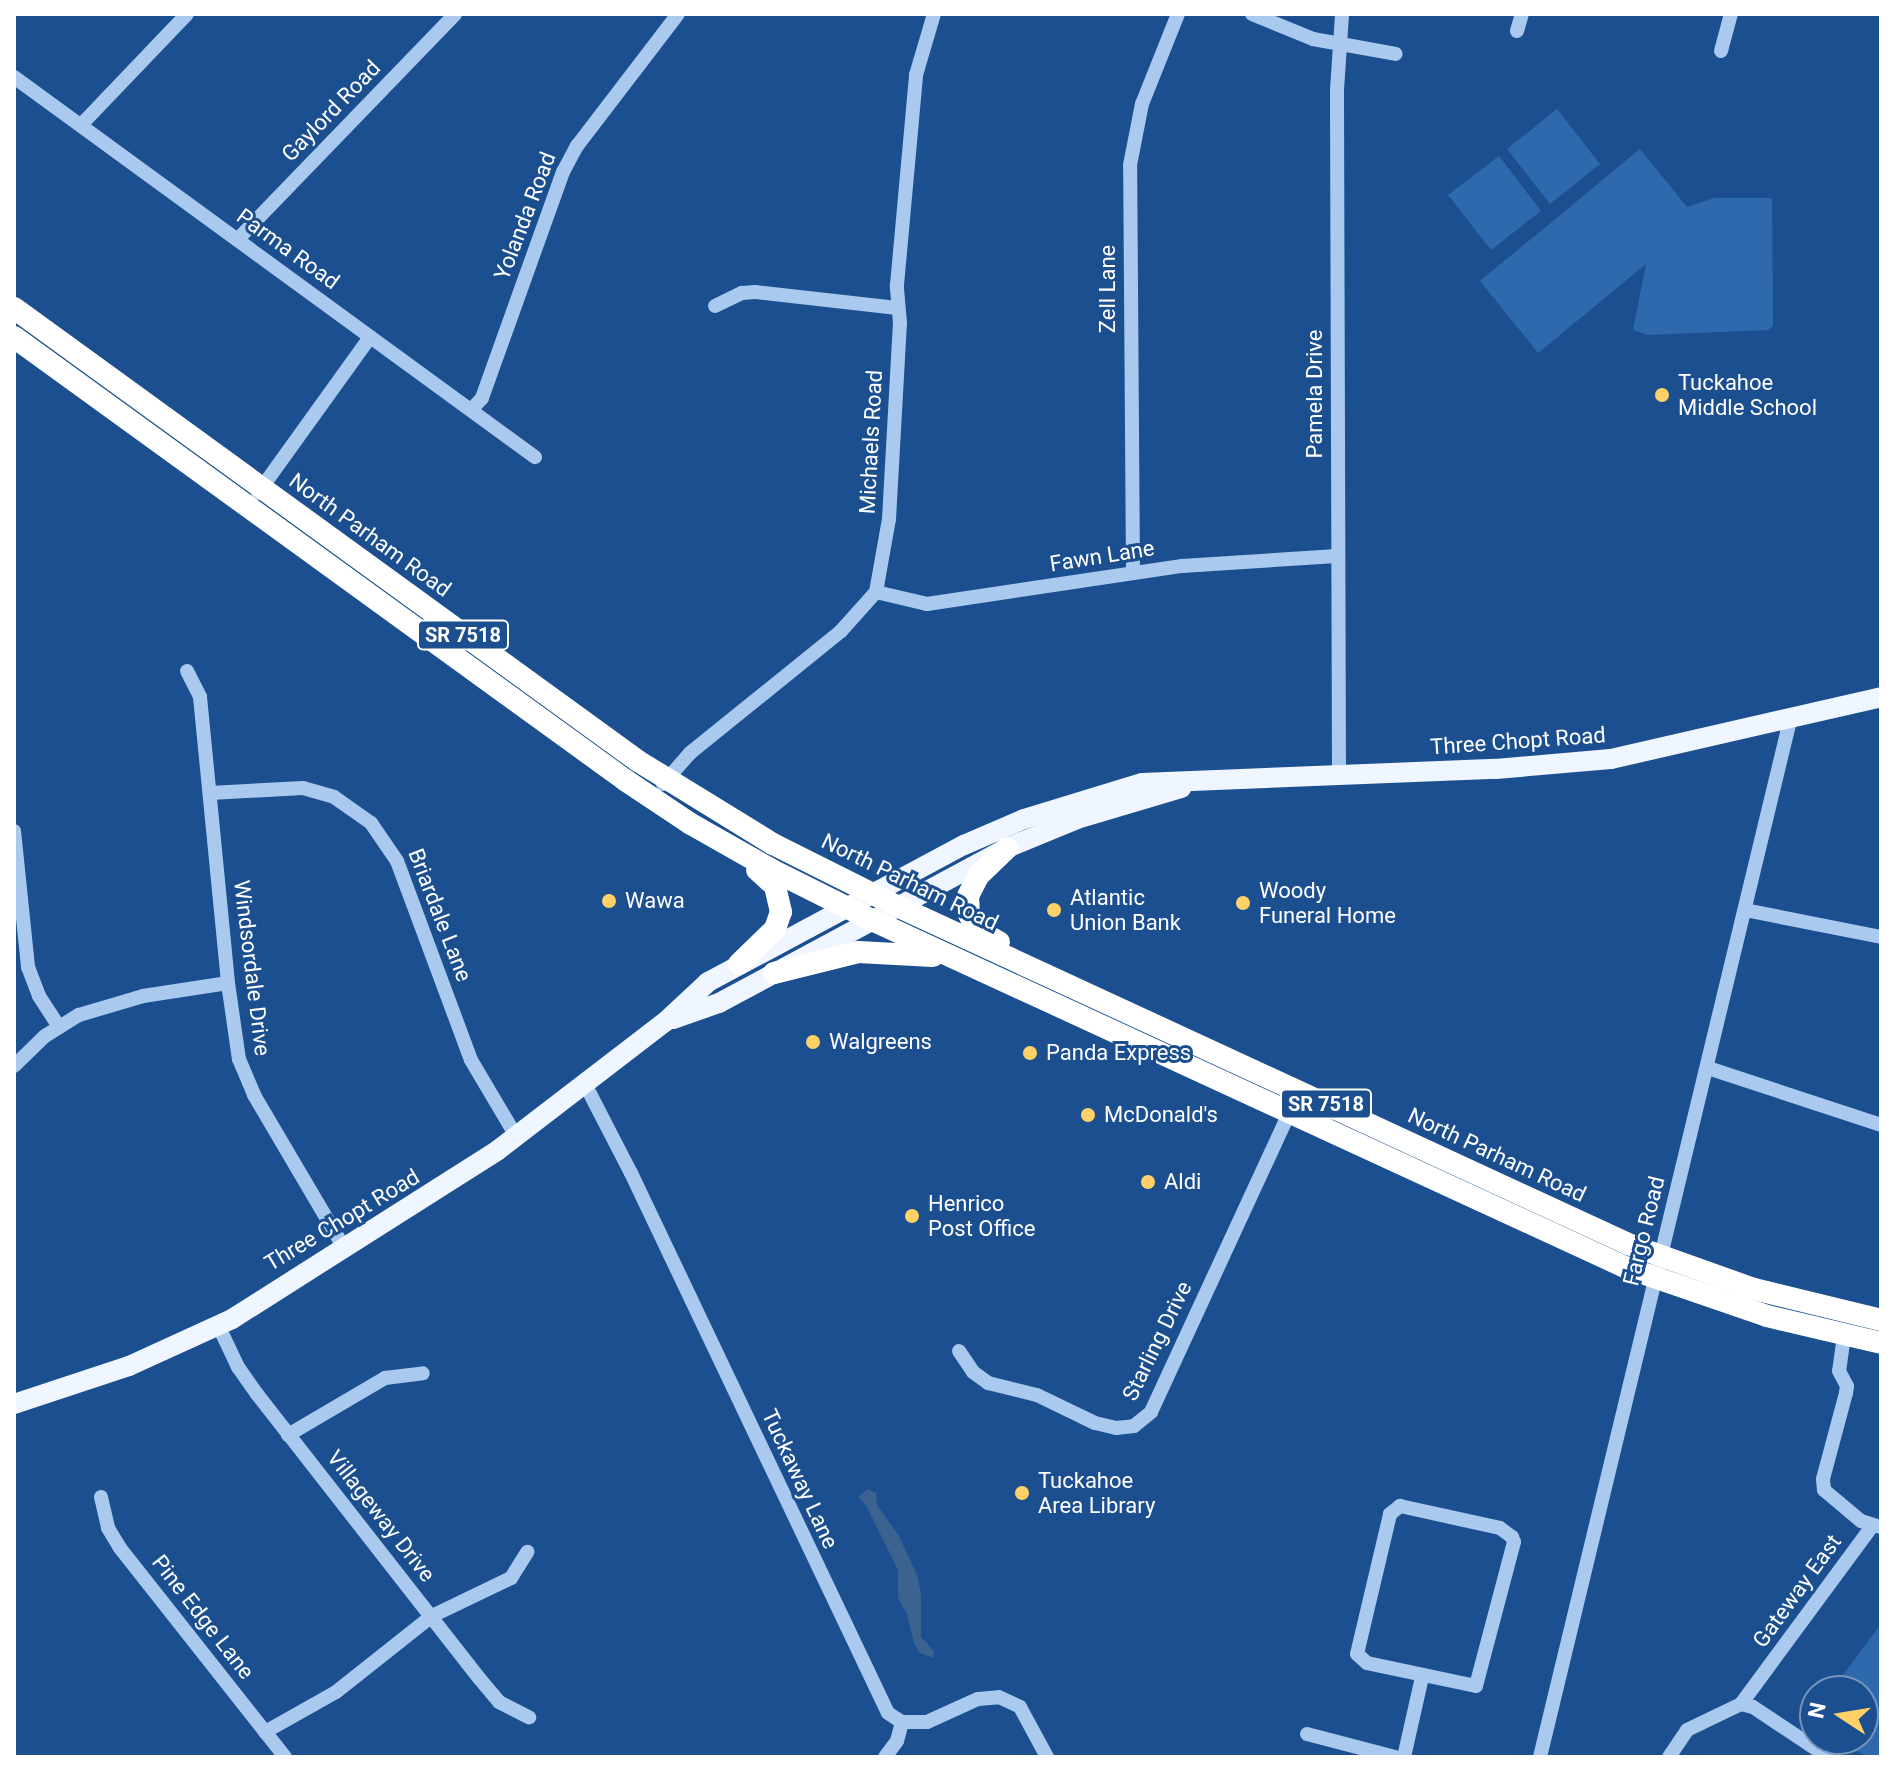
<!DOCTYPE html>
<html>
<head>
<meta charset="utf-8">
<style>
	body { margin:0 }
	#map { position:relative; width:1895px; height:1771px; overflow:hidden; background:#1b4f8f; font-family:Roboto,sans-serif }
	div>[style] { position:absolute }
	.green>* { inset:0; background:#2e69ad }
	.water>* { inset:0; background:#3c6290 }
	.minor>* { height:14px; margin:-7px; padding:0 7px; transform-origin:7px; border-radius:7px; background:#a9c9ee }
	.major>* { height:20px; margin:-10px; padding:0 10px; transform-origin:10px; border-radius:10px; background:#f0f6ff }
	.highway>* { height:22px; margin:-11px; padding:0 11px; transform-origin:11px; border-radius:11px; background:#fff }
	.dots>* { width:22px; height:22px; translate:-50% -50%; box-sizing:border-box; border:4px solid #1b4f8f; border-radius:50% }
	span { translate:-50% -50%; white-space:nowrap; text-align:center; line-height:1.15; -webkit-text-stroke:6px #1b4f8f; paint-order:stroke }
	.shield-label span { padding:2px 6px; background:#1b4f8f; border:2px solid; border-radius:6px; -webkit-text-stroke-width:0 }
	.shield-label { font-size:20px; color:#fff; font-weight:700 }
	.street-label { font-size:22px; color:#fff }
	.poi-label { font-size:22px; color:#fff }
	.left { translate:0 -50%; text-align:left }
	.frame { position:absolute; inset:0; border:16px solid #fff; pointer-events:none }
	.north { position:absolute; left:1799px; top:1675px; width:80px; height:80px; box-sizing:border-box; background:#1b4f8f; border:2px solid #7695bc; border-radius:50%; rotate:282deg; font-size:22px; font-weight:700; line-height:32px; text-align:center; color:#fff }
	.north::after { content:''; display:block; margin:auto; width:28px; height:36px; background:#ffd166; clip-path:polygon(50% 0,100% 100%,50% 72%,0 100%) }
</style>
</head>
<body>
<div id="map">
	<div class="green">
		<div style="clip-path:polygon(1557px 109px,1600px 164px,1550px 204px,1507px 149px)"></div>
		<div style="clip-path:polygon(1640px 149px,1687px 207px,1714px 198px,1772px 198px,1773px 326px,1769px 330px,1648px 335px,1633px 330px,1646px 264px,1538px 353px,1480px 281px)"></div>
		<div style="clip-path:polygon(1499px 156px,1541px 211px,1491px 250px,1448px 195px)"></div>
		<div style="clip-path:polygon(1881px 1624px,1881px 1757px,1867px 1757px,1838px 1739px,1863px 1739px,1863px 1691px,1831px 1691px)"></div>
	</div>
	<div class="water">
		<div style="clip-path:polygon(868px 1489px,876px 1493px,877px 1505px,899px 1536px,917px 1575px,921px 1593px,921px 1637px,934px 1651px,933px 1658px,920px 1653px,914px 1643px,907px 1614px,898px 1598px,898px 1570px,866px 1505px,858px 1497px)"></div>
	</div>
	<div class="minor">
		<div style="left:1252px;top:14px;width:66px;rotate:22.3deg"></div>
		<div style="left:1313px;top:39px;width:84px;rotate:10.2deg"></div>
		<div style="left:1517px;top:31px;width:18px;rotate:-74deg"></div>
		<div style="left:1721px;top:51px;width:38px;rotate:-75deg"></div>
		<div style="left:14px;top:77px;width:645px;rotate:36.11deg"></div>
		<div style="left:81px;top:125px;width:153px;rotate:-46.3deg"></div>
		<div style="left:238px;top:239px;width:313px;rotate:-46deg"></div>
		<div style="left:715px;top:306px;width:30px;rotate:-26deg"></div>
		<div style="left:742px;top:293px;width:13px;rotate:-4deg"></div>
		<div style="left:755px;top:292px;width:143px;rotate:6.4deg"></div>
		<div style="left:471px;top:410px;width:16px;rotate:-47deg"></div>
		<div style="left:482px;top:398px;width:240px;rotate:-70.3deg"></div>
		<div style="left:563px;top:172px;width:30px;rotate:-62deg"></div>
		<div style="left:577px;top:146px;width:166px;rotate:-52.6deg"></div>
		<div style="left:258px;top:493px;width:192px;rotate:-54.3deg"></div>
		<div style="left:1133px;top:573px;width:408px;rotate:-90.4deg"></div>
		<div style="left:1130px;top:165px;width:62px;rotate:-78.9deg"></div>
		<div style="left:1142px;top:104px;width:97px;rotate:-68.2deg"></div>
		<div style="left:876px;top:592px;width:52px;rotate:13.2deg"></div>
		<div style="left:927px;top:604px;width:258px;rotate:-8.5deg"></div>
		<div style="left:1182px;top:566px;width:155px;rotate:-3.7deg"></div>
		<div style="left:187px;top:671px;width:29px;rotate:63deg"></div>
		<div style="left:200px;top:697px;width:287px;rotate:84.4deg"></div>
		<div style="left:228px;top:983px;width:77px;rotate:81.8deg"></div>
		<div style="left:239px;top:1059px;width:39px;rotate:67deg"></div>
		<div style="left:254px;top:1095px;width:178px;rotate:59.5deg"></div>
		<div style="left:1339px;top:774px;width:684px;rotate:-90.17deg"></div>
		<div style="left:1337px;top:90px;width:76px;rotate:-86.2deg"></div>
		<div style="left:663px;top:784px;width:41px;rotate:-48.9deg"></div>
		<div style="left:690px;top:753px;width:194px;rotate:-38.9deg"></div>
		<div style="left:841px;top:631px;width:52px;rotate:-48.1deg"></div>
		<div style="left:876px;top:592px;width:74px;rotate:-79.9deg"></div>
		<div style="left:889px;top:519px;width:196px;rotate:-86.8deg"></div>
		<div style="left:900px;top:323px;width:38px;rotate:-95deg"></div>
		<div style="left:897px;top:285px;width:211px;rotate:-84.8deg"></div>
		<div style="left:916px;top:75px;width:64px;rotate:-73.6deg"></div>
		<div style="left:210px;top:793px;width:93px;rotate:-3.1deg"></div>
		<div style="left:303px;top:788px;width:32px;rotate:16deg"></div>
		<div style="left:334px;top:797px;width:45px;rotate:35.1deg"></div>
		<div style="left:371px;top:823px;width:46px;rotate:55.6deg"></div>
		<div style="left:397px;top:861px;width:212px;rotate:69.6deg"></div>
		<div style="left:471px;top:1060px;width:88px;rotate:59.4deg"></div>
		<div style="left:14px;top:831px;width:137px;rotate:84.1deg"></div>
		<div style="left:28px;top:967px;width:31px;rotate:69deg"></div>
		<div style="left:39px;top:996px;width:37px;rotate:57deg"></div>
		<div style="left:1745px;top:910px;width:139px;rotate:11.2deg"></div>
		<div style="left:14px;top:1066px;width:43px;rotate:-44.1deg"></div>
		<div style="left:45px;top:1036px;width:40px;rotate:-32deg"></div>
		<div style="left:79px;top:1015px;width:67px;rotate:-16.5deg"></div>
		<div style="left:143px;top:996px;width:86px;rotate:-8.7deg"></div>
		<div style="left:1708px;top:1068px;width:182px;rotate:18.2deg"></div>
		<div style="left:585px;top:1084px;width:100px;rotate:62.7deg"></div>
		<div style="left:631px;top:1173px;width:598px;rotate:64.55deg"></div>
		<div style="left:888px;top:1713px;width:17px;rotate:33deg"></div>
		<div style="left:902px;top:1722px;width:25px"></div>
		<div style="left:927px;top:1722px;width:56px;rotate:-24.3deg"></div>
		<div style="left:978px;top:1699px;width:21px;rotate:-5deg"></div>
		<div style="left:999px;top:1697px;width:23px;rotate:25deg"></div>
		<div style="left:1020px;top:1707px;width:57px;rotate:61.6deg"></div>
		<div style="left:218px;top:1325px;width:47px;rotate:64.5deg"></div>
		<div style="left:238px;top:1367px;width:33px;rotate:55deg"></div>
		<div style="left:257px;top:1394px;width:360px;rotate:52deg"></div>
		<div style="left:479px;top:1678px;width:31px;rotate:50deg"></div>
		<div style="left:499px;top:1702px;width:34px;rotate:27deg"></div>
		<div style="left:1844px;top:1336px;width:35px;rotate:98deg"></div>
		<div style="left:1839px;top:1371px;width:17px;rotate:62deg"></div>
		<div style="left:1847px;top:1386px;width:7px;rotate:98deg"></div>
		<div style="left:1846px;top:1393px;width:89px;rotate:105deg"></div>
		<div style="left:1823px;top:1479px;width:11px;rotate:85deg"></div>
		<div style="left:1824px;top:1490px;width:48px;rotate:40deg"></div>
		<div style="left:1861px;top:1521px;width:21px;rotate:17deg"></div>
		<div style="left:959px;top:1351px;width:25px;rotate:56deg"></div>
		<div style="left:973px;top:1372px;width:19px;rotate:36deg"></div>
		<div style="left:988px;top:1383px;width:50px;rotate:13.8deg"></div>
		<div style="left:1037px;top:1395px;width:64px;rotate:25.8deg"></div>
		<div style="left:1095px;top:1423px;width:22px;rotate:13deg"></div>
		<div style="left:1116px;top:1428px;width:18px;rotate:-6deg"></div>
		<div style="left:1134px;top:1426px;width:22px;rotate:-39deg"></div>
		<div style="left:1151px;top:1412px;width:336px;rotate:-65.2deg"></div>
		<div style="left:288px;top:1435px;width:113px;rotate:-30.4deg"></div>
		<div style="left:385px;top:1378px;width:38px;rotate:-7deg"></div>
		<div style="left:101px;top:1497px;width:32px;rotate:77deg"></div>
		<div style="left:108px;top:1528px;width:23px;rotate:59deg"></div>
		<div style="left:120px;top:1548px;width:266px;rotate:51.7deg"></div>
		<div style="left:1400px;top:1506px;width:102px;rotate:12.4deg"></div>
		<div style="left:1500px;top:1528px;width:15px;rotate:37deg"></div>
		<div style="left:1512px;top:1537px;width:5px;rotate:68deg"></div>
		<div style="left:1514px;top:1542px;width:149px;rotate:104.8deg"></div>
		<div style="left:1476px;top:1686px;width:111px;rotate:-168.1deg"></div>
		<div style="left:1367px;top:1663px;width:13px;rotate:-138deg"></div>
		<div style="left:1357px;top:1654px;width:144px;rotate:-76.7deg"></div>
		<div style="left:1390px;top:1514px;width:13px;rotate:-39deg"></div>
		<div style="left:1741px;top:1704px;width:221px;rotate:-53.6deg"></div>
		<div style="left:265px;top:1732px;width:81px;rotate:-29.4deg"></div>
		<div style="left:336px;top:1692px;width:122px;rotate:-38.4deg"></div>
		<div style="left:432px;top:1616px;width:88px;rotate:-25.7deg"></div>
		<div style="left:511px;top:1578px;width:31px;rotate:-58deg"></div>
		<div style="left:1307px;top:1734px;width:91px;rotate:14.6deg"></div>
		<div style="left:885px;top:1757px;width:20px;rotate:-53deg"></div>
		<div style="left:897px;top:1741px;width:20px;rotate:-75deg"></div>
		<div style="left:1404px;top:1757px;width:82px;rotate:-77.3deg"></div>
		<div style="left:1540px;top:1757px;width:1071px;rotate:-76.44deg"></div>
		<div style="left:1669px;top:1757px;width:32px;rotate:-56deg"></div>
		<div style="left:1687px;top:1730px;width:60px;rotate:-25.7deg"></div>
		<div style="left:1741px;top:1704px;width:12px;rotate:14deg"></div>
		<div style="left:1753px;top:1707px;width:90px;rotate:33.7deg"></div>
	</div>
	<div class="major">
		<div style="left:673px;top:1019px;width:49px;rotate:-19.2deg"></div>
		<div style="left:719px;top:1003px;width:327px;rotate:-28.3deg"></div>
		<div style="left:1007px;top:848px;width:76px;rotate:-22.5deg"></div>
		<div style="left:1077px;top:819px;width:109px;rotate:-16.6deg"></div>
		<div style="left:14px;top:1404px;width:121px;rotate:-18.3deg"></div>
		<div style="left:129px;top:1366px;width:113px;rotate:-24.5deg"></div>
		<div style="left:232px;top:1319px;width:315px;rotate:-32.4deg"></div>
		<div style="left:498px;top:1150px;width:210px;rotate:-37.5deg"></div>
		<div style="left:665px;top:1022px;width:59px;rotate:-42.9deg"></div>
		<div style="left:708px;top:982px;width:290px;rotate:-28.2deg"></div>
		<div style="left:964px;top:845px;width:65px;rotate:-23.4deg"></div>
		<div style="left:1024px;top:819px;width:123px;rotate:-17deg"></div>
		<div style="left:1142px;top:783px;width:354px;rotate:-2.3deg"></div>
		<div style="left:1496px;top:769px;width:115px;rotate:-5deg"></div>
		<div style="left:1611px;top:759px;width:277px;rotate:-12.9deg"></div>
	</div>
	<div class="highway">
		<div style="left:14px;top:308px;width:771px;rotate:35.98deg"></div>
		<div style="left:638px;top:761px;width:158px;rotate:31.6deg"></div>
		<div style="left:773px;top:844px;width:139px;rotate:26.6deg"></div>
		<div style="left:897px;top:906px;width:805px;rotate:24.81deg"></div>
		<div style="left:1628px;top:1244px;width:134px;rotate:19.7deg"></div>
		<div style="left:1754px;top:1289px;width:131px;rotate:13.7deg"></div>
		<div style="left:14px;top:337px;width:755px;rotate:35.94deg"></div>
		<div style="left:625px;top:780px;width:79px;rotate:33.7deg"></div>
		<div style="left:691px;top:824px;width:93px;rotate:29.6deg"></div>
		<div style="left:772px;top:870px;width:112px;rotate:26.6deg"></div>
		<div style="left:872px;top:920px;width:829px;rotate:24.74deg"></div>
		<div style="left:1625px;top:1267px;width:150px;rotate:19deg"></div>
		<div style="left:1767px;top:1316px;width:117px;rotate:13.3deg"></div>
		<div style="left:999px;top:942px;width:26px;rotate:-151deg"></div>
		<div style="left:976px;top:929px;width:17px;rotate:-115deg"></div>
		<div style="left:969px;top:914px;width:18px;rotate:-93deg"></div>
		<div style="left:968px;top:896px;width:22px;rotate:-63deg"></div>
		<div style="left:978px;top:876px;width:40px;rotate:-44deg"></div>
		<div style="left:739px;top:964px;width:50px;rotate:-44.2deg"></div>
		<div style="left:775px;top:929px;width:18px;rotate:-71deg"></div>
		<div style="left:781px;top:912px;width:27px;rotate:-103deg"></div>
		<div style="left:775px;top:886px;width:24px;rotate:-138deg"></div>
		<div style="left:774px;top:973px;width:87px;rotate:-14deg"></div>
		<div style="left:858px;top:952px;width:75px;rotate:3.1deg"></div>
	</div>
	<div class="dots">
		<div style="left:1662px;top:395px;background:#ffd166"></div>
		<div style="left:609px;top:901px;background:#ffd166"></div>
		<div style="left:1243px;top:903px;background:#ffd166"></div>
		<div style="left:1054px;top:910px;background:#ffd166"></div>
		<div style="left:813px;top:1042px;background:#ffd166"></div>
		<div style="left:1030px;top:1053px;background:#ffd166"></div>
		<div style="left:1088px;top:1115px;background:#ffd166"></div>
		<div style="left:1148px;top:1182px;background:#ffd166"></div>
		<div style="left:912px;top:1216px;background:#ffd166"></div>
		<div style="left:1022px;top:1493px;background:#ffd166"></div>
	</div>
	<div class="shield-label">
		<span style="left:463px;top:635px">SR 7518</span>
		<span style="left:1326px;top:1104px">SR 7518</span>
	</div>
	<div class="street-label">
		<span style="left:331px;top:111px;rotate:-46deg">Gaylord Road</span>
		<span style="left:525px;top:216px;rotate:-69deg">Yolanda Road</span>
		<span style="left:288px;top:249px;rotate:36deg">Parma Road</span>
		<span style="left:1108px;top:289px;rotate:-90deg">Zell Lane</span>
		<span style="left:1315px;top:394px;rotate:-90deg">Pamela Drive</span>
		<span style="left:871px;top:442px;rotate:-87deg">Michaels Road</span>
		<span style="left:370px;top:535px;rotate:36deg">North Parham Road</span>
		<span style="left:1102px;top:556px;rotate:-9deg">Fawn Lane</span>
		<span style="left:1518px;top:741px;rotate:-4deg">Three Chopt Road</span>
		<span style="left:910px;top:882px;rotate:26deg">North Parham Road</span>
		<span style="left:440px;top:915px;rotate:69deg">Briardale Lane</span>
		<span style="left:252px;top:968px;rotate:83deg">Windsordale Drive</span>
		<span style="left:1497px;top:1155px;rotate:25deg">North Parham Road</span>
		<span style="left:342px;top:1220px;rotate:-31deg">Three Chopt Road</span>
		<span style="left:1644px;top:1231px;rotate:-76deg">Fargo Road</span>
		<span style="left:1157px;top:1341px;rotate:-64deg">Starling Drive</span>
		<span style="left:800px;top:1479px;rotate:65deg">Tuckaway Lane</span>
		<span style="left:381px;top:1516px;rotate:52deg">Villageway Drive</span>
		<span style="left:1797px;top:1591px;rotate:-54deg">Gateway East</span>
		<span style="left:203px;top:1617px;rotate:52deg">Pine Edge Lane</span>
	</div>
	<div class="poi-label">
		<span class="left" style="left:1678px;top:395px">Tuckahoe<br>Middle School</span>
		<span class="left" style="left:1259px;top:903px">Woody<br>Funeral Home</span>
		<span class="left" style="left:1070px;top:910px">Atlantic<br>Union Bank</span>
		<span class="left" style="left:625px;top:901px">Wawa</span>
		<span class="left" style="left:829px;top:1042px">Walgreens</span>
		<span class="left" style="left:1046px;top:1053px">Panda Express</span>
		<span class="left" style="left:1104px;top:1115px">McDonald's</span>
		<span class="left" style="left:1164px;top:1182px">Aldi</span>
		<span class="left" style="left:928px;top:1216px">Henrico<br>Post Office</span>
		<span class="left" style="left:1038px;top:1493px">Tuckahoe<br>Area Library</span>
	</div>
	<div class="frame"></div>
	<div class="north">N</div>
</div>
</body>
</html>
